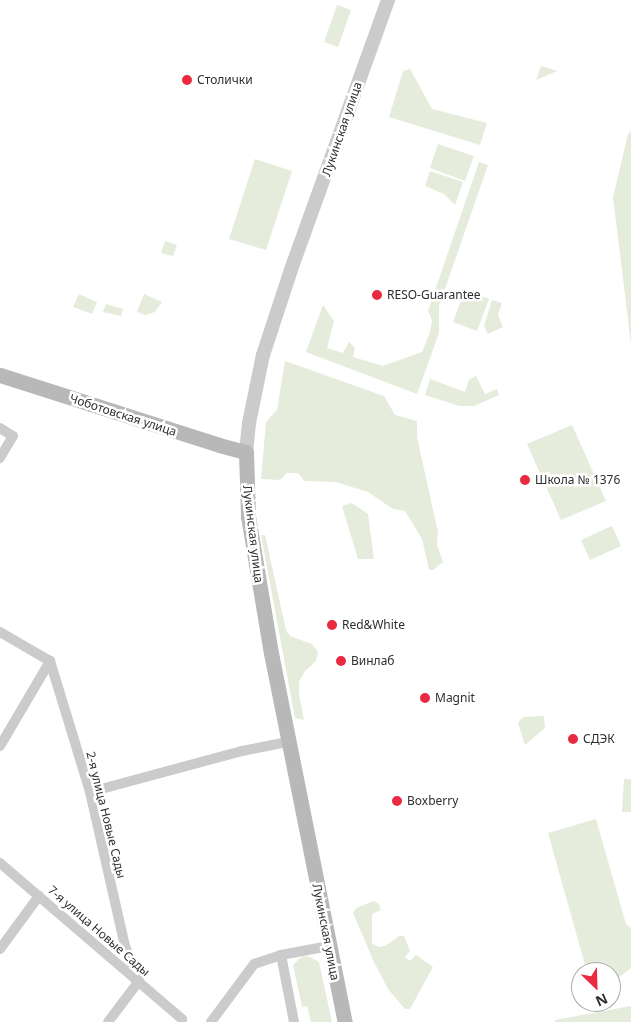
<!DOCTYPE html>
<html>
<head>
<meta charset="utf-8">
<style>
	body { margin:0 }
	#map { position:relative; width:631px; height:1022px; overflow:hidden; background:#fff; font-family:"Noto Sans",sans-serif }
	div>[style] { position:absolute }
	.green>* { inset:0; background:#e5ecdb }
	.minor>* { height:10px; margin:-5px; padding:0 5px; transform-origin:5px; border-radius:5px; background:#cbcbcb }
	.tertiary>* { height:14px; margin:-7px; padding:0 7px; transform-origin:7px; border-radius:7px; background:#cbcbcb }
	.secondary>* { height:15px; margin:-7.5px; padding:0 7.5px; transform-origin:7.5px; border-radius:7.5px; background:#b8b8b8 }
	.dots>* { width:14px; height:14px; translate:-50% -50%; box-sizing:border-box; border:2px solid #fff; border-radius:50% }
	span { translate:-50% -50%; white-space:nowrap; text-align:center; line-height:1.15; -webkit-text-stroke:5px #fff; paint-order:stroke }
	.poi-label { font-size:12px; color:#2e2e2e }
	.left { translate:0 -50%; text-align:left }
	.street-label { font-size:12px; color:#2e2e2e }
	.north { position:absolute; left:571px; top:962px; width:50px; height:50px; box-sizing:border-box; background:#fff; border:1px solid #ababab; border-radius:50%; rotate:156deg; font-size:14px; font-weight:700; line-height:20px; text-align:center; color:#2e2e2e }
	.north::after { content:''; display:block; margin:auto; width:18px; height:22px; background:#ea2a40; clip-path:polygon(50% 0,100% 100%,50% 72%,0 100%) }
</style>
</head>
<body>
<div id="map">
	<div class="green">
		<div style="clip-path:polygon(337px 5px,351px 10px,338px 47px,324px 42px)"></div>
		<div style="clip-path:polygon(541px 66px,557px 71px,536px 80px)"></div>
		<div style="clip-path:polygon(410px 69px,432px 109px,487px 123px,480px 145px,389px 117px,403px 71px)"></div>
		<div style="clip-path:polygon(631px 131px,631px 344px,613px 197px,628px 134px)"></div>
		<div style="clip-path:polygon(438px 144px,474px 156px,465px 181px,430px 168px)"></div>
		<div style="clip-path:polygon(255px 159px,292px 171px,266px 250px,229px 239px)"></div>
		<div style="clip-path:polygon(479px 162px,488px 165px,439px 306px,439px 333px,417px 394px,306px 352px,323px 305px,334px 321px,327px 348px,343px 353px,349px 342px,355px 348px,353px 357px,383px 366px,422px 352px,430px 332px,432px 320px,428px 311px)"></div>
		<div style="clip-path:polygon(430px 171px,463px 182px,455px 205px,444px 194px,425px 186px)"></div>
		<div style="clip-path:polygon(165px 241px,177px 245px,173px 256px,161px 253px)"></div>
		<div style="clip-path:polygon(465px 290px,489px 299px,477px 331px,453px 322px)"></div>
		<div style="clip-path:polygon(79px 294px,97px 302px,92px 314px,73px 307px)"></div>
		<div style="clip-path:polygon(144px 294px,162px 302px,155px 312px,145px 315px,137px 312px)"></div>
		<div style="clip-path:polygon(492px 300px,502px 303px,498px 315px,503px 327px,488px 334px,484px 326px)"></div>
		<div style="clip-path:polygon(106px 304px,123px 309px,121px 316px,103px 312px)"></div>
		<div style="clip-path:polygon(285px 361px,384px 396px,395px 415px,417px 421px,417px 437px,438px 532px,437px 545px,443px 562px,433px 570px,429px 570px,422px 539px,405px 511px,393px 509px,368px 492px,336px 482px,304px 481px,298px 473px,287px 473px,280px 480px,261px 479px,266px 422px,277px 410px)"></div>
		<div style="clip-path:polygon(476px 376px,485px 394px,497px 389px,499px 395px,474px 406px,459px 406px,425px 395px,430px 379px,465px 392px,469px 380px)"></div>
		<div style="clip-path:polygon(572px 425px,606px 501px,561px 520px,527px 444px)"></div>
		<div style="clip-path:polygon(352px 503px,368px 514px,374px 559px,358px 559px,342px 506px)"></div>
		<div style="clip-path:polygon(612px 526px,621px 546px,590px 560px,581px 540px)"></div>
		<div style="clip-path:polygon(261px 535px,265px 535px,286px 630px,290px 636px,312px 644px,318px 652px,316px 661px,305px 671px,299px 682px,299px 695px,304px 720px,295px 718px)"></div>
		<div style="clip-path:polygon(544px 716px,545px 728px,525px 745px,518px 723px,523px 717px)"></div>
		<div style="clip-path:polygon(624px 779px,631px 779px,631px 812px,622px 812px)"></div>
		<div style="clip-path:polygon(596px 819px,626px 924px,631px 928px,631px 968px,617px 979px,611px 980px,611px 972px,587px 972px,548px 833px)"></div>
		<div style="clip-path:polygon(374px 901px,379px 904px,381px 910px,372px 914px,372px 944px,380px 947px,385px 946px,399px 936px,404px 936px,410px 951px,405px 957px,410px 961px,416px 955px,433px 967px,410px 1009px,405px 1009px,388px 989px,374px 962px,353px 913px,356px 908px)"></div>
		<div style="clip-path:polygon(308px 956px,319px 962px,332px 1022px,311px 1022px,307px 1006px,302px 1007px,293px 965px,301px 957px)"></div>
		<div style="clip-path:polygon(631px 1006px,631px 1022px,555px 1022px,555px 1020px)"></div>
	</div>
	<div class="minor">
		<div style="left:0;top:428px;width:15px;rotate:32deg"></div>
		<div style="left:13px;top:436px;width:26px;rotate:121deg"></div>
		<div style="left:0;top:632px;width:58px;rotate:30.1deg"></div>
		<div style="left:50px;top:661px;width:137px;rotate:73deg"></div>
		<div style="left:90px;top:792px;width:158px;rotate:77.2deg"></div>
		<div style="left:125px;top:946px;width:38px;rotate:68deg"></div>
		<div style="left:139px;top:981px;width:51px;rotate:127.1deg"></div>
		<div style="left:0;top:746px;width:99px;rotate:-59.5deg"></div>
		<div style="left:90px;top:792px;width:157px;rotate:-15.1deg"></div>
		<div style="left:242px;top:751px;width:47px;rotate:-11.1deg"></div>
		<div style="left:0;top:863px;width:240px;rotate:40.6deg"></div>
		<div style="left:0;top:949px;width:66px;rotate:-53.7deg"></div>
		<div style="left:281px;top:955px;width:68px;rotate:79deg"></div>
		<div style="left:211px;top:1022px;width:72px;rotate:-53.4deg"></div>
		<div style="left:254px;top:964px;width:28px;rotate:-18deg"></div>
		<div style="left:281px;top:955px;width:49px;rotate:-10.6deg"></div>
	</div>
	<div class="tertiary">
		<div style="left:246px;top:452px;width:29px;rotate:-84deg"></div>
		<div style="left:249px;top:423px;width:69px;rotate:-78.4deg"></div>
		<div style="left:263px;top:355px;width:96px;rotate:-71.8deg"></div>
		<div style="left:293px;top:264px;width:281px;rotate:-70.2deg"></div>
	</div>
	<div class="secondary">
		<div style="left:0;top:375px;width:230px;rotate:17.7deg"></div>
		<div style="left:219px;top:445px;width:28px;rotate:15deg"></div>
		<div style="left:246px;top:452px;width:64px;rotate:88.2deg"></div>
		<div style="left:248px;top:516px;width:139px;rotate:80.5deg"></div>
		<div style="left:271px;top:653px;width:376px;rotate:78.7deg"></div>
	</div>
	<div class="dots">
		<div style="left:187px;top:80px;background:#ea2a40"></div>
		<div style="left:377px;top:295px;background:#ea2a40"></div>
		<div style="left:525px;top:480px;background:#ea2a40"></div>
		<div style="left:332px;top:625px;background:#ea2a40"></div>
		<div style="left:341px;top:661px;background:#ea2a40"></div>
		<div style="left:425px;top:698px;background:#ea2a40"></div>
		<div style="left:573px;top:739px;background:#ea2a40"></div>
		<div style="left:397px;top:801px;background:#ea2a40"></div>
	</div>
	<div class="poi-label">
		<span class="left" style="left:197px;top:80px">Столички</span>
		<span class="left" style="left:387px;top:295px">RESO-Guarantee</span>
		<span class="left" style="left:535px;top:480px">Школа № 1376</span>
		<span class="left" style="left:342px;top:625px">Red&amp;White</span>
		<span class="left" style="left:351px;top:661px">Винлаб</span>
		<span class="left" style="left:435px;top:698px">Magnit</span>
		<span class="left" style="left:583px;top:739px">СДЭК</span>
		<span class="left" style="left:407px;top:801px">Boxberry</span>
	</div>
	<div class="street-label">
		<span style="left:342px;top:129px;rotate:-71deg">Лукинская улица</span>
		<span style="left:123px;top:415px;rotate:18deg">Чоботовская улица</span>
		<span style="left:253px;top:534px;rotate:83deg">Лукинская улица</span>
		<span style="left:106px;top:815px;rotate:76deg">2-я улица Новые Сады</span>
		<span style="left:99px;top:931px;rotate:41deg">7-я улица Новые Сады</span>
		<span style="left:326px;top:932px;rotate:79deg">Лукинская улица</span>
	</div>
	<div class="north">N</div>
</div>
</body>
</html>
